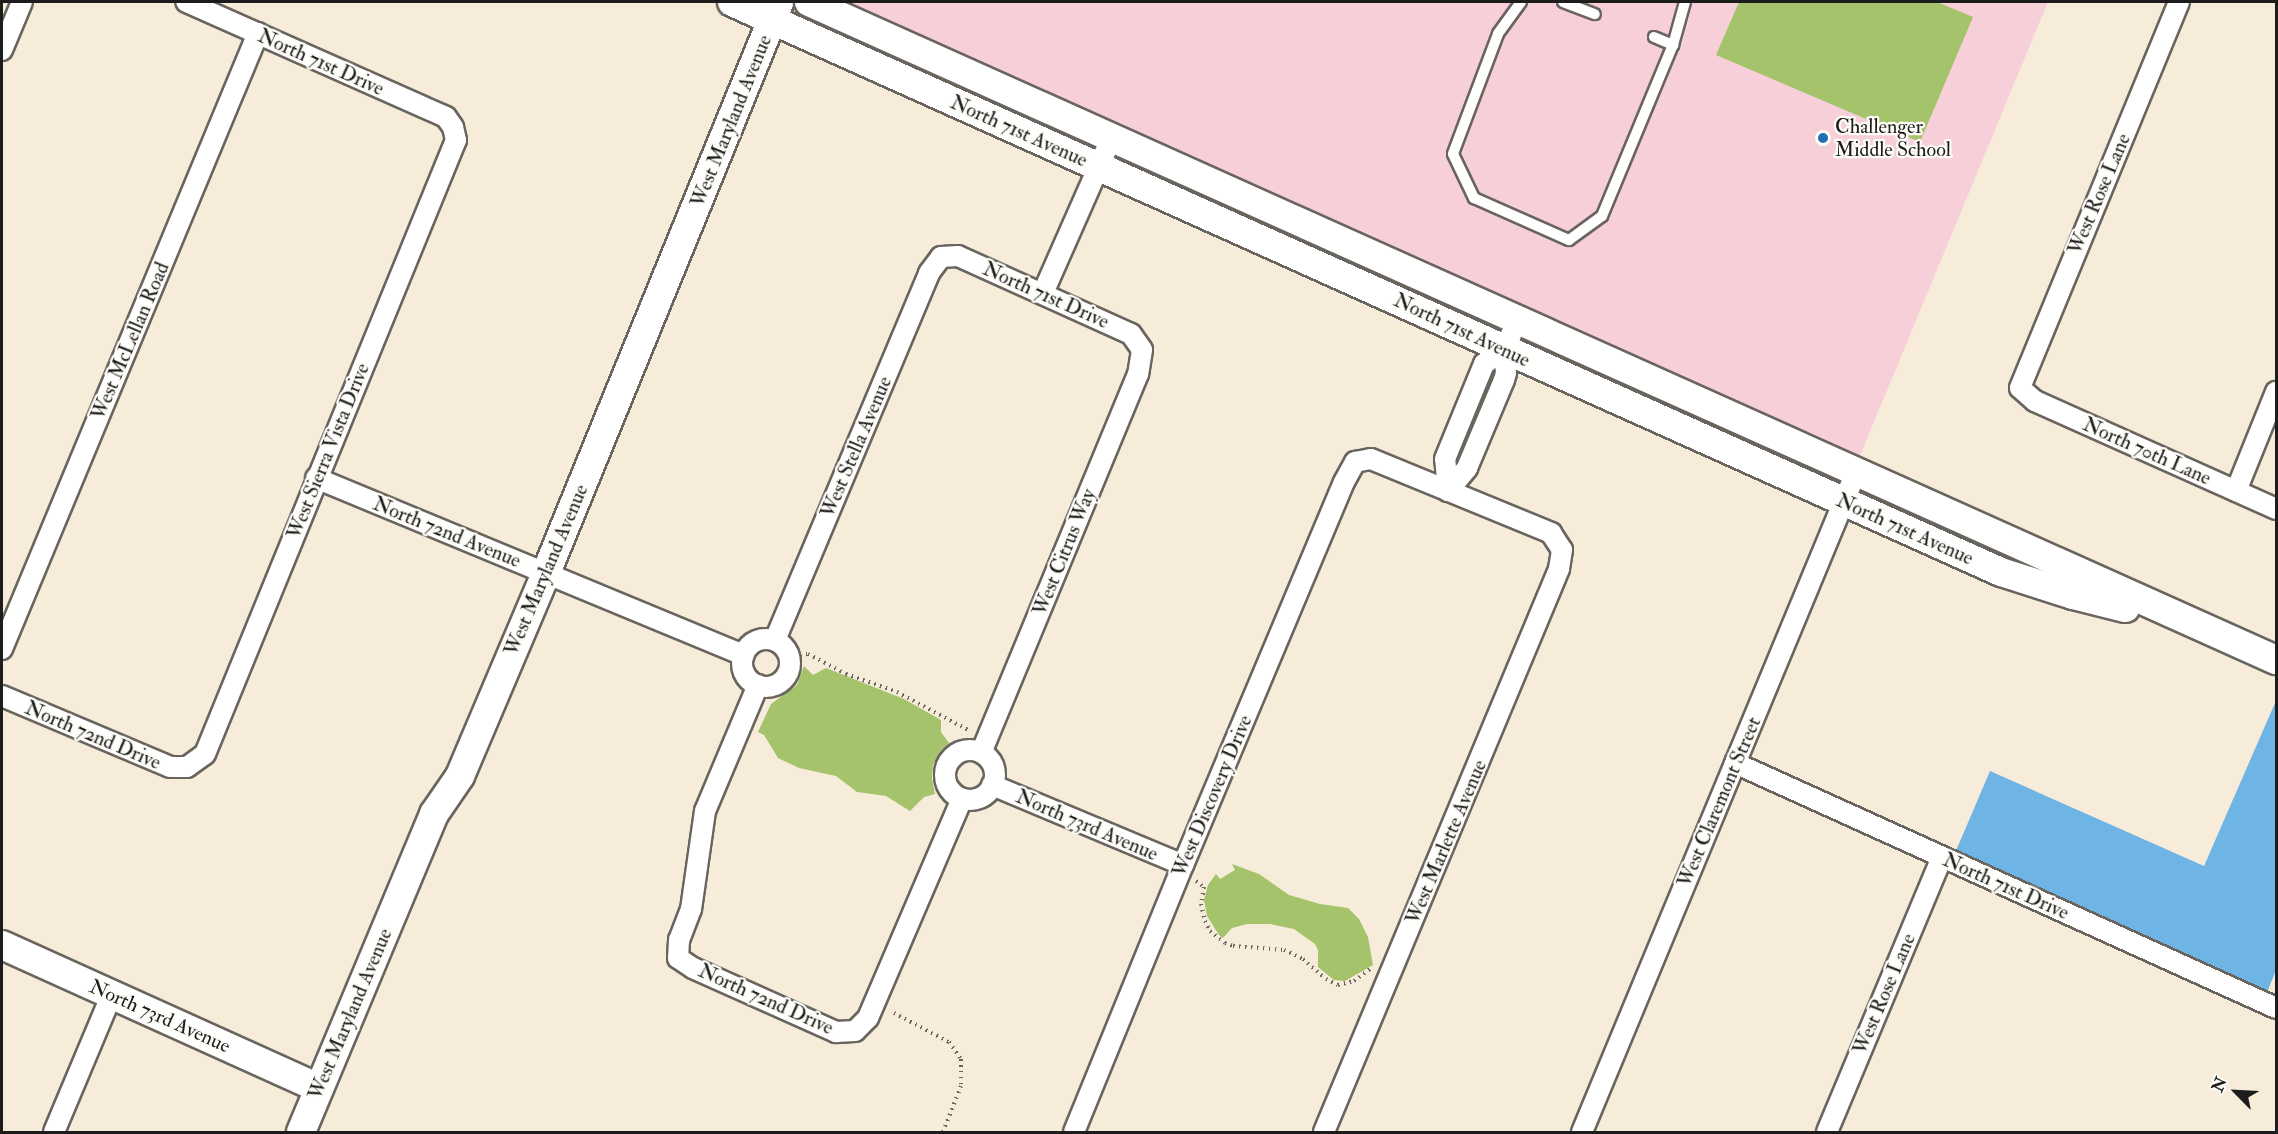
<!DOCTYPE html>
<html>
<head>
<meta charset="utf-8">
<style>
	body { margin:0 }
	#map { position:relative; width:2278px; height:1134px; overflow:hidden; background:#f7ecda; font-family:"IM FELL Double Pica",serif }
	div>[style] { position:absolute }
	.built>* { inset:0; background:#f6cfd9 }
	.green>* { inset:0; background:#a4c36b }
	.water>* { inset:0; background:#6eb5e5 }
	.path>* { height:4px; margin-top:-2px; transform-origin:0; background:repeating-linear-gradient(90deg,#69655e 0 1.5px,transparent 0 6px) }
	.roads { filter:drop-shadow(2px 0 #69655e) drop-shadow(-2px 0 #69655e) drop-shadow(0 2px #69655e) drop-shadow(0 -2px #69655e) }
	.lane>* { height:10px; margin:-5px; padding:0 5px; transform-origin:5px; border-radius:5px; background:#fff }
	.street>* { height:20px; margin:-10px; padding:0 10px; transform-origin:10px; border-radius:10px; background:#fff }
	.street>.ring { margin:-10px; padding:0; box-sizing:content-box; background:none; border:20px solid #fff; border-radius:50% }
	.secondary>* { height:28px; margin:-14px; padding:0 14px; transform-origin:14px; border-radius:14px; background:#fff }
	.dots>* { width:16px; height:16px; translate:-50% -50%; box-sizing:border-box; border:3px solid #fdfcf7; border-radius:50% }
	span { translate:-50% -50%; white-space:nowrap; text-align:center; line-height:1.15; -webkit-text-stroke:4.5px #fdfcf7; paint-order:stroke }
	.street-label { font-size:20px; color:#1c1c1c }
	.poi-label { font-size:20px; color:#1c1c1c }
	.left { translate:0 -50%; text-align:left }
	.frame { position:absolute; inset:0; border:3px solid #1c1c1c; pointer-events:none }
	.north { position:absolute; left:2206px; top:1062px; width:60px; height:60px; -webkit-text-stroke:4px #fdfcf7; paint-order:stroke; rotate:294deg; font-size:16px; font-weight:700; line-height:24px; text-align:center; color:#1c1c1c }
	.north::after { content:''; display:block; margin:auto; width:21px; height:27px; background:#1c1c1c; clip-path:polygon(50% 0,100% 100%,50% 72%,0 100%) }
</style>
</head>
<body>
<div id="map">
	<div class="built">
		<div style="clip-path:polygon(836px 2px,2048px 2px,1859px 458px)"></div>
	</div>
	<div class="green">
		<div style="clip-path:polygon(1739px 2px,1937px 2px,1973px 17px,1920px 142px,1716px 55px)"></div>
		<div style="clip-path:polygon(804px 666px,813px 675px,826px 668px,904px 699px,941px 720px,941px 732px,949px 743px,942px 749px,933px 765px,932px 779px,935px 794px,924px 797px,910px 811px,886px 796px,857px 792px,836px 776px,799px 768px,778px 758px,764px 735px,758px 732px,771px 704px,797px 685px)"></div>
		<div style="clip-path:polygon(1232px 864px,1259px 874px,1289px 895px,1320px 904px,1348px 908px,1359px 919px,1368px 937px,1373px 965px,1345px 981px,1334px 980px,1318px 967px,1318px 950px,1315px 944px,1294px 929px,1270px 924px,1247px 924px,1232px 928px,1223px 938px,1219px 935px,1207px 916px,1204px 900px,1208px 885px,1216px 874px,1220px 879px,1235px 870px)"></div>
	</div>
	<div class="water">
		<div style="clip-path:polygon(2275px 703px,2276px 970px,2266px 995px,1955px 853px,1990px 771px,2204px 866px)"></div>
	</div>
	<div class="path">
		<div style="left:800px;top:655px;width:8px;rotate:-7deg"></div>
		<div style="left:808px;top:654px;width:43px;rotate:27.8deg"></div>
		<div style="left:846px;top:674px;width:54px;rotate:19.4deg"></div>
		<div style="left:897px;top:692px;width:83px;rotate:28.1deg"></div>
		<div style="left:1196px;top:881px;width:10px;rotate:37deg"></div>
		<div style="left:1204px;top:887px;width:17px;rotate:100deg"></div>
		<div style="left:1201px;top:904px;width:17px;rotate:77deg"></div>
		<div style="left:1205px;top:921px;width:11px;rotate:63deg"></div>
		<div style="left:1210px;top:931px;width:19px;rotate:39deg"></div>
		<div style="left:1225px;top:943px;width:9px;rotate:21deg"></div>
		<div style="left:1233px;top:946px;width:51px;rotate:4.5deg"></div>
		<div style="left:1284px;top:950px;width:21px;rotate:25deg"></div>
		<div style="left:1303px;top:959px;width:30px;rotate:41deg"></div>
		<div style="left:1326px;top:979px;width:13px;rotate:27deg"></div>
		<div style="left:1338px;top:985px;width:16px;rotate:-14deg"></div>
		<div style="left:1354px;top:981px;width:21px;rotate:-37deg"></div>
		<div style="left:894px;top:1013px;width:62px;rotate:27.8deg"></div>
		<div style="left:949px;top:1042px;width:21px;rotate:55deg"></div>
		<div style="left:961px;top:1059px;width:27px;rotate:90deg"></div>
		<div style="left:961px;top:1086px;width:49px;rotate:111.4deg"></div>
	</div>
	<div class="roads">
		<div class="lane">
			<div style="left:1521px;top:2px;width:39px;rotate:126deg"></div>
			<div style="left:1498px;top:34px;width:128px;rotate:110.6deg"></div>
			<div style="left:1453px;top:154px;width:49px;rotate:64.5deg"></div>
			<div style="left:1474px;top:198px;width:104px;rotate:23.9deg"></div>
			<div style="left:1569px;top:240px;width:41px;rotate:-36deg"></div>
			<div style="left:1602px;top:216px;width:185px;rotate:-67.5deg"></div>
			<div style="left:1673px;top:45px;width:45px;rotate:-74.4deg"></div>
			<div style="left:1563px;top:2px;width:34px;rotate:21deg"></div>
			<div style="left:1654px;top:37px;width:21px;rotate:23deg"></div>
		</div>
		<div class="street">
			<div style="left:2179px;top:2px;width:417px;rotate:112.4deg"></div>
			<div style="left:2020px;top:388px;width:20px;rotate:41deg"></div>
			<div style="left:2035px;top:401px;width:264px;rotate:24.1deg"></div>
			<div style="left:2px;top:50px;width:52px;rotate:-67.4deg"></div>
			<div style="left:1043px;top:293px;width:168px;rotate:-66.2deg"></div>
			<div style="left:316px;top:478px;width:463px;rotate:22.5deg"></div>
			<div style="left:1448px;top:491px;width:32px;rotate:-95deg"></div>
			<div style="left:1445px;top:459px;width:103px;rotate:-67.7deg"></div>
			<div style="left:1484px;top:364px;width:25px;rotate:-37deg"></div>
			<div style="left:1504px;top:349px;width:32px;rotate:-64deg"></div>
			<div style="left:1448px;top:491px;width:30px;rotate:-50deg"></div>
			<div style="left:1467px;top:468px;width:95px;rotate:-67.2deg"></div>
			<div style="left:1504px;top:380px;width:7px;rotate:-74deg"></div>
			<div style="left:1506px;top:373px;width:24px;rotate:-95deg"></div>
			<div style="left:2236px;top:491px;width:107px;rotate:-68deg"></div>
			<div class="ring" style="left:742px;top:639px;width:28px;height:28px"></div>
			<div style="left:775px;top:640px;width:398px;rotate:-67.2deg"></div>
			<div style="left:929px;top:273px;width:20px;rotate:-53deg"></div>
			<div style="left:941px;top:257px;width:17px;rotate:-3deg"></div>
			<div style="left:958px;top:256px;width:190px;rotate:24.3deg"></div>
			<div style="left:1131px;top:334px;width:19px;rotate:55deg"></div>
			<div style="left:1142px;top:350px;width:24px;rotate:99deg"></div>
			<div style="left:1138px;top:374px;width:410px;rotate:112.5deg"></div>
			<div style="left:2px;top:649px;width:667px;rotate:-67.43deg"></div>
			<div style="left:758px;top:685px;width:137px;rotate:112.8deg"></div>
			<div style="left:705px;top:811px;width:99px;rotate:98.1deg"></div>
			<div style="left:691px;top:909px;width:33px;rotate:111deg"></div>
			<div style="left:679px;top:940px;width:18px;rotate:93deg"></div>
			<div style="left:678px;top:958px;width:18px;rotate:34deg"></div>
			<div style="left:693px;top:968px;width:157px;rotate:24.1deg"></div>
			<div style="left:836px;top:1032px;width:19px;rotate:-3deg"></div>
			<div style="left:855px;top:1031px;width:18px;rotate:-45deg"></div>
			<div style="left:868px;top:1018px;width:238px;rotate:-66.8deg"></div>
			<div style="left:2px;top:696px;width:182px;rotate:22.9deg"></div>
			<div style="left:170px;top:767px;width:17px"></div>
			<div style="left:187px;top:767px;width:22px;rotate:-36deg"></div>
			<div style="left:205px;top:754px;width:663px;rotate:-67.77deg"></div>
			<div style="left:456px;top:140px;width:13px;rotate:-103deg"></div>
			<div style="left:453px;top:127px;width:12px;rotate:-125deg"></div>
			<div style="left:446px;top:117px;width:284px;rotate:-156.1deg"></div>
			<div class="ring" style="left:945px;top:750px;width:30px;height:30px"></div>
			<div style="left:1735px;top:763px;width:594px;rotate:24.36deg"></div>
			<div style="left:992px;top:785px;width:207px;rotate:22.7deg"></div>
			<div style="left:54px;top:1132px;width:150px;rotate:-67.2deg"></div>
			<div style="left:1074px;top:1132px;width:288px;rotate:-67.8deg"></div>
			<div style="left:1183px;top:865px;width:415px;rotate:-67.2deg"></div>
			<div style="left:1344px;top:482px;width:23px;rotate:-61deg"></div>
			<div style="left:1355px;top:462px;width:16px;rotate:-11deg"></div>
			<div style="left:1371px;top:459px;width:195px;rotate:22.3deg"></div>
			<div style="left:1551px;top:533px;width:20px;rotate:57deg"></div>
			<div style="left:1562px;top:550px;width:19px;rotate:99deg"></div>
			<div style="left:1559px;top:569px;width:610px;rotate:112.66deg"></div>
			<div style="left:1582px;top:1132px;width:715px;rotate:-67.45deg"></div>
			<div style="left:1827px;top:1132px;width:298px;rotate:-67.3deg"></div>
		</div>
		<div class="secondary">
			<div style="left:732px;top:2px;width:1391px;rotate:24.19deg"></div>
			<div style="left:2001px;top:572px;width:76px;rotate:17.7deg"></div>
			<div style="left:2073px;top:595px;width:54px;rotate:14deg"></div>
			<div style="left:809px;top:2px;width:1608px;rotate:24.16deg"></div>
			<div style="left:2px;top:945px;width:348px;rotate:24.3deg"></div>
			<div style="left:301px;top:1132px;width:345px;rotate:-67.3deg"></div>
			<div style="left:434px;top:814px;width:46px;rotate:-55.6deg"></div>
			<div style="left:460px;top:776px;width:220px;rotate:-67deg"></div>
			<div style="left:546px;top:573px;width:616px;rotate:-67.77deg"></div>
		</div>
	</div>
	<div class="dots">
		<div style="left:1823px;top:138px;background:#1f6fb2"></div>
	</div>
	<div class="street-label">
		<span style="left:321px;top:62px;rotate:24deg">North 71st Drive</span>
		<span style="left:731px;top:121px;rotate:-68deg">West Maryland Avenue</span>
		<span style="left:1019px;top:131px;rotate:24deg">North 71st Avenue</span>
		<span style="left:2099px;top:194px;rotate:-67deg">West Rose Lane</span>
		<span style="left:1046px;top:295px;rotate:24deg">North 71st Drive</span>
		<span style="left:1462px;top:330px;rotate:25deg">North 71st Avenue</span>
		<span style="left:130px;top:341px;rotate:-67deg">West McLellan Road</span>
		<span style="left:856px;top:447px;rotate:-67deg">West Stella Avenue</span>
		<span style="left:328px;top:451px;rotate:-68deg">West Sierra Vista Drive</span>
		<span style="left:2147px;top:451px;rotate:24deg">North 70th Lane</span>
		<span style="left:1905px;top:529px;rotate:24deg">North 71st Avenue</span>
		<span style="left:447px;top:532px;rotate:22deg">North 72nd Avenue</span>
		<span style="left:1064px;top:552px;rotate:-68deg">West Citrus Way</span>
		<span style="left:546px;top:570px;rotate:-67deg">West Maryland Avenue</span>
		<span style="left:93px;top:735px;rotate:23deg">North 72nd Drive</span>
		<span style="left:1212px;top:796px;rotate:-67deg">West Discovery Drive</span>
		<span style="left:1719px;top:802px;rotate:-67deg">West Claremont Street</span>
		<span style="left:1087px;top:825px;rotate:23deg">North 73rd Avenue</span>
		<span style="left:1446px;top:842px;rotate:-67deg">West Marlette Avenue</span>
		<span style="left:2006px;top:886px;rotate:24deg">North 71st Drive</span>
		<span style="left:1884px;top:994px;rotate:-67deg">West Rose Lane</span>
		<span style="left:766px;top:999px;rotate:24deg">North 72nd Drive</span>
		<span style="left:350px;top:1014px;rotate:-67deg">West Maryland Avenue</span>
		<span style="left:160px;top:1016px;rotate:24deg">North 73rd Avenue</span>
	</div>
	<div class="poi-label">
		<span class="left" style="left:1835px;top:138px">Challenger<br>Middle School</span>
	</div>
	<div class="frame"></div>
	<div class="north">N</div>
</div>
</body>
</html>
